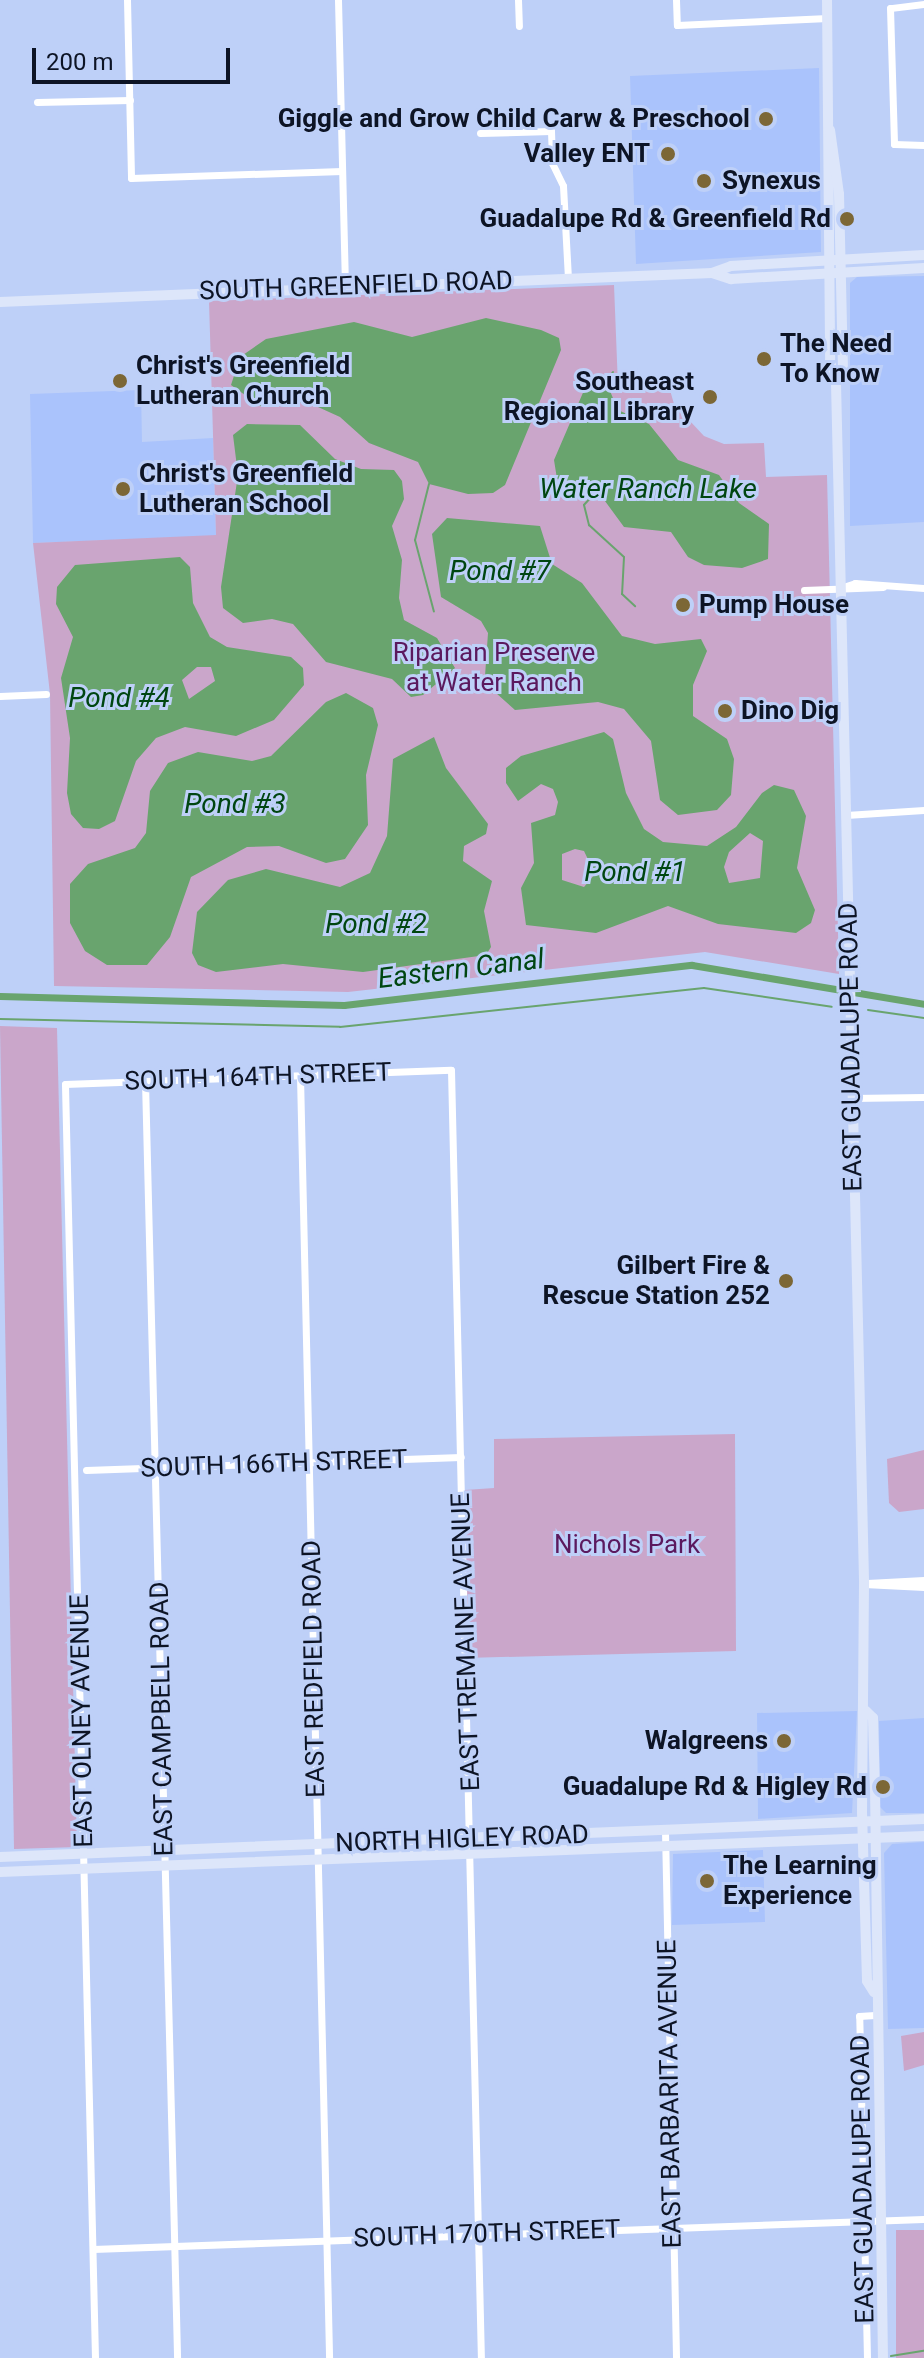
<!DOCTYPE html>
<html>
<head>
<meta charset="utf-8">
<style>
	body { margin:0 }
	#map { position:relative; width:924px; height:2358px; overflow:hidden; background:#bed0f8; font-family:Roboto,sans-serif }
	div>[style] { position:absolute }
	.built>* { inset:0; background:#aac3fc }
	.green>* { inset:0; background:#caa6ca }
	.water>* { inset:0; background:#69a46e }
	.stream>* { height:2px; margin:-1px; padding:0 1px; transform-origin:1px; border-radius:1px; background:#69a46e }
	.canal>* { height:7px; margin:-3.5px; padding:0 3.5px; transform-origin:3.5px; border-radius:3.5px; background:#69a46e }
	.street>* { height:7px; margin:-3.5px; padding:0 3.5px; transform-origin:3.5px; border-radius:3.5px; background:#fff }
	.secondary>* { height:10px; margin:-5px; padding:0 5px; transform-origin:5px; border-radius:5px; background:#dde6fa }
	.dots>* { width:22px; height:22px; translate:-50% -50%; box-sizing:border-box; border:4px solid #bed0f8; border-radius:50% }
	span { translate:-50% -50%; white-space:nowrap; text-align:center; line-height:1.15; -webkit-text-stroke:6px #bed0f8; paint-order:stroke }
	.poi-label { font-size:26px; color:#0d1425; font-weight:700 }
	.right { translate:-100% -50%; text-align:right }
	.left { translate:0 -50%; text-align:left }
	.street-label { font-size:26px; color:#0d1425 }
	.park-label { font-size:26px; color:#5b195e }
	.water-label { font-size:28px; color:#004611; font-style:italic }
	.scale { position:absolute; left:32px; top:48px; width:198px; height:36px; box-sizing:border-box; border:4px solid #0d1425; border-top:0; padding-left:10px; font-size:24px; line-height:28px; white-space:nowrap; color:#0d1425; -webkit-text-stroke:6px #bed0f8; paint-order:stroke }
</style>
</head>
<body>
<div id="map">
	<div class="built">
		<div style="clip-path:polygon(819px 68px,821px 252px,636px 264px,630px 76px)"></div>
		<div style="clip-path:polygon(924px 276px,924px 522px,850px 526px,850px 283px,857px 277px)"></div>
		<div style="clip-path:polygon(141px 390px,142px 442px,213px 438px,216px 536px,33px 543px,30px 394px)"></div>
		<div style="clip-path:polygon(857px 1711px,852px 1813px,758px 1819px,757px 1713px)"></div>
		<div style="clip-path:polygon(924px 1718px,924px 1813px,886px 1813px,880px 1807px,879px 1721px)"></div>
		<div style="clip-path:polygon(924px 1842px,924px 2028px,888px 2029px,884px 1853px,892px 1844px)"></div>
		<div style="clip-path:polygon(763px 1850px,765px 1922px,672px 1925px,673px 1854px)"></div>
	</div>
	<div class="green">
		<div style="clip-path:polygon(614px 285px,618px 386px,668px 383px,674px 404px,704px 436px,724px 444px,764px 443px,766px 477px,827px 475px,839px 974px,705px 952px,348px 992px,54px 986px,50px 694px,33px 543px,216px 535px,209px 301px)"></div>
		<div style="clip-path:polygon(0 1026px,57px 1028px,77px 1847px,14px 1849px)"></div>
		<div style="clip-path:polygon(735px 1434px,736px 1651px,465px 1658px,465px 1490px,494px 1488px,494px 1439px)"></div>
		<div style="clip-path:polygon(924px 1450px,924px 1509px,899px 1512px,889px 1503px,887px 1459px)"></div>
		<div style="clip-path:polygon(924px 2032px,924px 2065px,904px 2071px,901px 2036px)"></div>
		<div style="clip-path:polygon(896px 2230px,924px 2230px,924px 2358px,896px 2358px)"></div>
	</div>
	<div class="water">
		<div style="clip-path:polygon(486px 318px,541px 330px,559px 338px,561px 350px,505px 485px,493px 493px,468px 494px,429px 484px,418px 462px,369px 443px,340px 417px,307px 402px,260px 406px,231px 385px,240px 357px,266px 339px,354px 322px,412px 337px)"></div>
		<div style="clip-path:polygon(585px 388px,610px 391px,618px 410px,649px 424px,678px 460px,719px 475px,739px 503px,769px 524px,768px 559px,742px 568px,704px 565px,688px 557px,671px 532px,624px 527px,594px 486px,557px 479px,554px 460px)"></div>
		<div style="clip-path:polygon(247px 424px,300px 425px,335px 459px,361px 469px,394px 470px,402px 481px,404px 499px,392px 526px,402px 560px,399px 598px,404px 620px,437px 638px,455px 668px,423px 695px,411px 697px,392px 679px,326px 662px,293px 624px,272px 619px,243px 623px,223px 608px,221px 587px,238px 475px,233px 435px)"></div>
		<div style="clip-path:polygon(447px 518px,540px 526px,552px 564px,582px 583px,622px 636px,655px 644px,701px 639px,707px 651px,693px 685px,693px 716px,727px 739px,734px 759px,731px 795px,717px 810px,678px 815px,660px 800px,651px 741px,624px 709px,598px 702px,515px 710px,496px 693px,485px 676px,488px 633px,481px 621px,441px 597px,432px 534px)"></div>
		<div style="clip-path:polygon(evenodd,180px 557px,190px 567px,193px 603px,210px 637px,227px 647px,291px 657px,303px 668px,304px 685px,274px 720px,236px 736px,185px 727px,156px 738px,136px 761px,115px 821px,99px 829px,83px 828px,71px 814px,67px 793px,70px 738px,61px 678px,73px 637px,56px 604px,57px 587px,75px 565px,180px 557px,197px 667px,211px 667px,215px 681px,189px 699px,182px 680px,197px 667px)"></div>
		<div style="clip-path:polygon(346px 693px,373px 708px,378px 725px,366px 775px,368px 825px,345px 859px,326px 863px,279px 846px,247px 847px,191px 877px,170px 937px,147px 965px,107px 965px,85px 951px,70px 923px,70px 884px,88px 864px,135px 848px,146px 833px,150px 791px,168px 763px,198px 752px,252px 761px,271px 756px,326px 702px)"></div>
		<div style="clip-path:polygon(evenodd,604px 732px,613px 739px,626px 793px,644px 829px,663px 842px,707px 846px,736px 827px,762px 793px,774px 785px,794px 790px,806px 816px,797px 868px,815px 910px,811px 923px,796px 933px,718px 924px,668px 906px,596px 933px,526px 925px,521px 888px,534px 863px,531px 823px,555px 815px,558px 802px,553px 789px,541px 784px,518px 801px,506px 783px,506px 768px,521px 756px,604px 732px,750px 833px,763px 841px,760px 878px,729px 883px,724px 867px,729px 852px,750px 833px,604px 732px,575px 849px,584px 851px,595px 874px,584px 887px,562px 880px,562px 854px,575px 849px)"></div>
		<div style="clip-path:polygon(434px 737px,446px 768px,488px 824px,486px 834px,464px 846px,463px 861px,492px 881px,484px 911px,491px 947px,486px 955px,363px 972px,283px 964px,216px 972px,198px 965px,192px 953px,197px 912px,228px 880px,266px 869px,340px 887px,370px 873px,387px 836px,393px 759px)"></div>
	</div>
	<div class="stream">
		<div style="left:610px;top:376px;width:5px;rotate:-53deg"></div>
		<div style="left:429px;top:484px;width:58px;rotate:104deg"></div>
		<div style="left:415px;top:540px;width:74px;rotate:75.2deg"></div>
		<div style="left:595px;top:493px;width:16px;rotate:133deg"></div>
		<div style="left:584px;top:505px;width:21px;rotate:76deg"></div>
		<div style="left:589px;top:525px;width:47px;rotate:42.4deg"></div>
		<div style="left:624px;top:557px;width:37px;rotate:93deg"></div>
		<div style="left:622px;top:594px;width:18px;rotate:43deg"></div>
		<div style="left:868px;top:1010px;width:57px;rotate:8.1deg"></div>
		<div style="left:0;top:1019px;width:340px;rotate:1.3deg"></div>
		<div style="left:340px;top:1027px;width:366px;rotate:-6.1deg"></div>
		<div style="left:704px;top:988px;width:129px;rotate:8.4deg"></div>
		<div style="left:891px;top:2356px;width:33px;rotate:-9deg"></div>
	</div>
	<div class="canal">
		<div style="left:0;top:996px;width:344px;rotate:1.5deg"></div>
		<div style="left:344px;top:1005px;width:350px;rotate:-6.6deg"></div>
		<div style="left:692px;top:965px;width:235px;rotate:9.5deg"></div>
	</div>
	<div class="street">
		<div style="left:127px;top:0;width:178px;rotate:88.7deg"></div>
		<div style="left:131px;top:178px;width:211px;rotate:-1.9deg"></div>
		<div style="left:338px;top:0;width:287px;rotate:88.6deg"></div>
		<div style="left:518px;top:0;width:26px;rotate:88deg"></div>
		<div style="left:676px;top:0;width:25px;rotate:88deg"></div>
		<div style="left:677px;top:25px;width:151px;rotate:-2.7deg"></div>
		<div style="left:924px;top:4px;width:34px;rotate:173deg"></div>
		<div style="left:890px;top:8px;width:136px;rotate:88.3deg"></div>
		<div style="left:894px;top:144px;width:30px;rotate:2deg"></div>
		<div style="left:37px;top:102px;width:93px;rotate:-1.2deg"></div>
		<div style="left:480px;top:133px;width:71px;rotate:-1.6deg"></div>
		<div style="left:551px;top:131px;width:32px;rotate:88deg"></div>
		<div style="left:552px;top:163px;width:25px;rotate:64deg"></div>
		<div style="left:563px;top:186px;width:92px;rotate:86.9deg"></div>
		<div style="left:840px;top:588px;width:16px;rotate:-18deg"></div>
		<div style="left:855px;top:583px;width:69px;rotate:4.1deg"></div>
		<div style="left:804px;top:590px;width:79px;rotate:-2.2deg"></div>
		<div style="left:0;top:696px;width:46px;rotate:-2.5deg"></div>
		<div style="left:846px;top:815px;width:78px;rotate:-3.7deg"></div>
		<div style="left:300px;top:1076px;width:1282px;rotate:88.7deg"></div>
		<div style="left:145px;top:1081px;width:1277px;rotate:88.56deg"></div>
		<div style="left:852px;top:1098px;width:72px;rotate:-0.8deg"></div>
		<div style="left:86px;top:1470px;width:375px;rotate:-2deg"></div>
		<div style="left:867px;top:1583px;width:57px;rotate:-3deg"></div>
		<div style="left:864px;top:1584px;width:60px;rotate:2.9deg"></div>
		<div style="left:665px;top:1831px;width:527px;rotate:88.8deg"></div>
		<div style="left:93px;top:2249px;width:832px;rotate:-2.07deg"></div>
		<div style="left:95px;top:2358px;width:1274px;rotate:-91.35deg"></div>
		<div style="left:65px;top:1084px;width:386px;rotate:-2.1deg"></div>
		<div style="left:451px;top:1070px;width:1288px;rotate:88.67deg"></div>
		<div style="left:867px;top:2358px;width:342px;rotate:-91.3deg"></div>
		<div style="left:859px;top:2016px;width:16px;rotate:-4deg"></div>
	</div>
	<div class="secondary">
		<div style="left:827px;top:0;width:361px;rotate:89.5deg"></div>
		<div style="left:830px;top:361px;width:23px;rotate:75deg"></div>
		<div style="left:836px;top:383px;width:1201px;rotate:88.66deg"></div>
		<div style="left:864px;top:1584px;width:228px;rotate:90.5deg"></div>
		<div style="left:862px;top:1812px;width:169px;rotate:88.3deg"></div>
		<div style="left:867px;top:1981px;width:13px;rotate:58deg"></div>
		<div style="left:830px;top:130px;width:65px;rotate:82deg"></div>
		<div style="left:839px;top:194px;width:178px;rotate:88.7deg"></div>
		<div style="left:843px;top:372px;width:13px;rotate:122deg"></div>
		<div style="left:712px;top:273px;width:20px;rotate:18deg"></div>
		<div style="left:731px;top:279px;width:193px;rotate:-3.3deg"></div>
		<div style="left:0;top:302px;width:713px;rotate:-2.33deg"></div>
		<div style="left:712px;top:273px;width:20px;rotate:-20deg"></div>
		<div style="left:731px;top:266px;width:193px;rotate:-3.3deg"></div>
		<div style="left:866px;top:1711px;width:10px;rotate:45deg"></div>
		<div style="left:873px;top:1718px;width:70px;rotate:88.4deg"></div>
		<div style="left:875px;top:1788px;width:570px;rotate:89.2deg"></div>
		<div style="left:0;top:1857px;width:925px;rotate:-2.35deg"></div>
		<div style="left:0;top:1872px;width:925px;rotate:-2.23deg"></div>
	</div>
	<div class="dots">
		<div style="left:766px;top:119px;background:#7c6736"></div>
		<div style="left:668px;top:154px;background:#7c6736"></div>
		<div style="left:704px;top:181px;background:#7c6736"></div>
		<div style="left:847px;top:219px;background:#7c6736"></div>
		<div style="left:764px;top:359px;background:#7c6736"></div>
		<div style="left:120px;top:381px;background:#7c6736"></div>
		<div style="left:710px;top:397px;background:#7c6736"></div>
		<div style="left:123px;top:489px;background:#7c6736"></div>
		<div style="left:683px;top:605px;background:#7c6736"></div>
		<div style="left:725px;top:711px;background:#7c6736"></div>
		<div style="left:786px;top:1281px;background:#7c6736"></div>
		<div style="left:784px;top:1741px;background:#7c6736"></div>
		<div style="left:883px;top:1787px;background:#7c6736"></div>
		<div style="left:707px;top:1881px;background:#7c6736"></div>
	</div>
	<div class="poi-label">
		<span class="right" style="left:750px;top:119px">Giggle and Grow Child Carw &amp; Preschool</span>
		<span class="right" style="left:650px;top:154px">Valley ENT</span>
		<span class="left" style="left:722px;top:181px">Synexus</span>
		<span class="right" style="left:831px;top:219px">Guadalupe Rd &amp; Greenfield Rd</span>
		<span class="left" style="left:780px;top:359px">The Need<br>To Know</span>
		<span class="left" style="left:136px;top:381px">Christ's Greenfield<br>Lutheran Church</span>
		<span class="right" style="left:694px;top:397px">Southeast<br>Regional Library</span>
		<span class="left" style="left:139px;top:489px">Christ's Greenfield<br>Lutheran School</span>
		<span class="left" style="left:699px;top:605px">Pump House</span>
		<span class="left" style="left:741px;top:711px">Dino Dig</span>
		<span class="right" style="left:770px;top:1281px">Gilbert Fire &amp;<br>Rescue Station 252</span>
		<span class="right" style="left:768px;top:1741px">Walgreens</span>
		<span class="right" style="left:867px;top:1787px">Guadalupe Rd &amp; Higley Rd</span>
		<span class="left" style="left:723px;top:1881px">The Learning<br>Experience</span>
	</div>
	<div class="street-label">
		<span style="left:356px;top:286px;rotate:-2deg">SOUTH GREENFIELD ROAD</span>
		<span style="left:851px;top:1047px;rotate:-91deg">EAST GUADALUPE ROAD</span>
		<span style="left:258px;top:1077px;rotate:-2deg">SOUTH 164TH STREET</span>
		<span style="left:274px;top:1464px;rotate:-2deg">SOUTH 166TH STREET</span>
		<span style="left:466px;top:1642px;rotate:-92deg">EAST TREMAINE AVENUE</span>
		<span style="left:314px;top:1669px;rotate:-91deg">EAST REDFIELD ROAD</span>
		<span style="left:162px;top:1719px;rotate:-91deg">EAST CAMPBELL ROAD</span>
		<span style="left:82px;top:1721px;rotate:-91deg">EAST OLNEY AVENUE</span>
		<span style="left:462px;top:1839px;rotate:-2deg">NORTH HIGLEY ROAD</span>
		<span style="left:670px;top:2094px;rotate:-91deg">EAST BARBARITA AVENUE</span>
		<span style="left:863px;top:2179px;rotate:-91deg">EAST GUADALUPE ROAD</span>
		<span style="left:487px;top:2234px;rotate:-2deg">SOUTH 170TH STREET</span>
	</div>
	<div class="park-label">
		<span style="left:494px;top:668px">Riparian Preserve<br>at Water Ranch</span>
		<span style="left:627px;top:1545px">Nichols Park</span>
	</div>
	<div class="water-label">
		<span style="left:648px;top:489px">Water Ranch Lake</span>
		<span style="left:500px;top:571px">Pond #7</span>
		<span style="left:119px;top:698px">Pond #4</span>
		<span style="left:235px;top:804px">Pond #3</span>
		<span style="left:635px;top:872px">Pond #1</span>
		<span style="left:376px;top:924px">Pond #2</span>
		<span style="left:461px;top:969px;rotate:-7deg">Eastern Canal</span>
	</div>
	<div class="scale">200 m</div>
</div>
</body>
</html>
